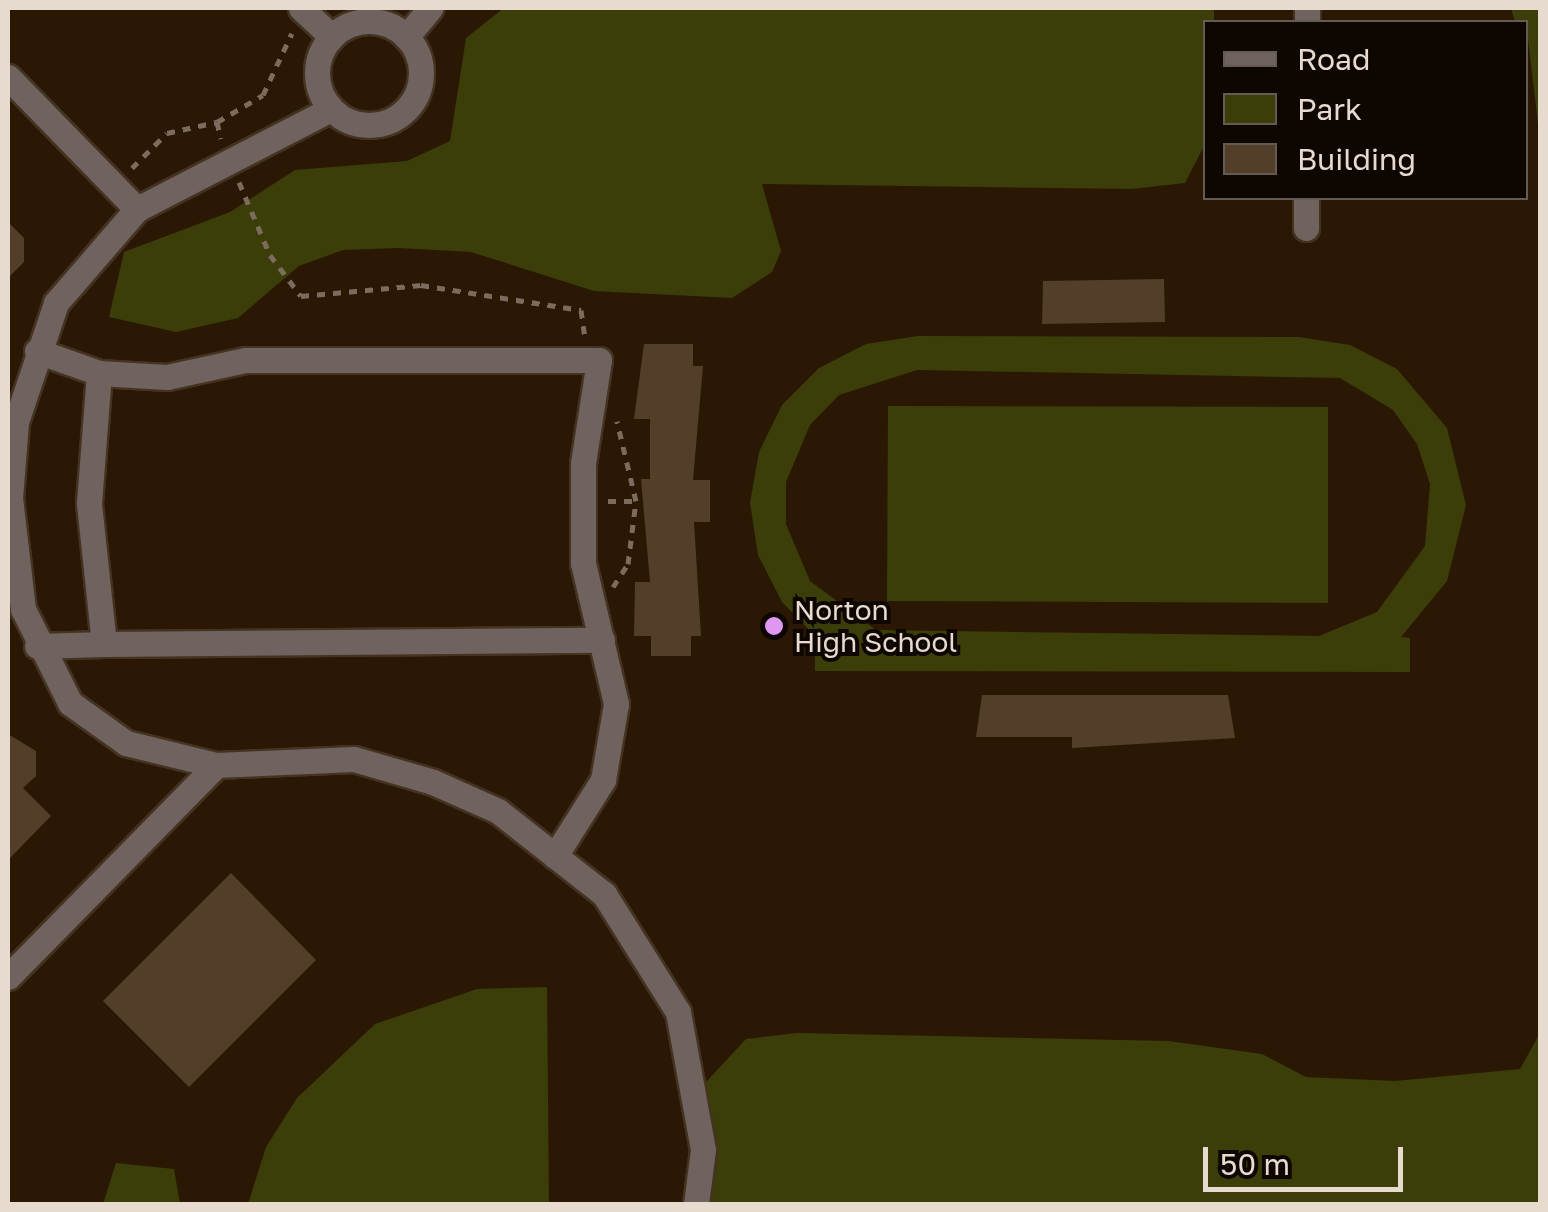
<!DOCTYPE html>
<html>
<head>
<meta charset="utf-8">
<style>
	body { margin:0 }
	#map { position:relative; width:1548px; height:1212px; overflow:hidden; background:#2a1805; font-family:"Golos Text",sans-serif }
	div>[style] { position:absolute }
	.green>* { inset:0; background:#3b3e08 }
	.building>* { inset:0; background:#533e2a }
	.path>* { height:5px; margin-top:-2.5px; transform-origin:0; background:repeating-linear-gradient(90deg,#7c6c5d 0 8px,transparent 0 16px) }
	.roads { filter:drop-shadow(2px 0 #443321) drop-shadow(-2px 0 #443321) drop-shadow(0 2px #443321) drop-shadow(0 -2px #443321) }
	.minor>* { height:25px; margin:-12.5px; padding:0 12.5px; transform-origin:12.5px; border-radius:12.5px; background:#70625e }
	.minor>.ring { margin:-12.5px; padding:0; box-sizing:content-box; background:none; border:25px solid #70625e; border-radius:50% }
	.dots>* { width:28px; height:28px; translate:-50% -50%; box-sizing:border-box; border:5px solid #0d0601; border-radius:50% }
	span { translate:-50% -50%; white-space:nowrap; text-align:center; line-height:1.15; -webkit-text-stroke:8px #0d0601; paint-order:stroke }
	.poi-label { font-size:28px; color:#e7dace }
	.left { translate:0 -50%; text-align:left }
	.frame { position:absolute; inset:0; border:10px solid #e7dace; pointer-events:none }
	.legend { position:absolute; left:1203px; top:20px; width:325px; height:180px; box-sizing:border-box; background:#0d0601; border:2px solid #645b53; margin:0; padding:12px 18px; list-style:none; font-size:30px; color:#e7dace }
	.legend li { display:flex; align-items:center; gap:20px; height:50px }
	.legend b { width:50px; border:2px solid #645b53 }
	.scale { position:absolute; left:1203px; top:1147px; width:200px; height:45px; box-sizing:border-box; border:5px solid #e7dace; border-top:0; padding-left:12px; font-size:30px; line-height:35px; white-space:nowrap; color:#e7dace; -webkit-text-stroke:8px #0d0601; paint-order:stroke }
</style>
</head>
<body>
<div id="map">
	<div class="green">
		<div style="clip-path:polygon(504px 8px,1214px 8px,1214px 22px,1206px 22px,1205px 144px,1185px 183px,1132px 189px,762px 184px,781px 251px,772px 272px,732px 298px,594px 291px,471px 252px,398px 248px,343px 250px,299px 266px,238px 318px,176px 332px,109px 317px,124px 252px,230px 212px,295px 170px,407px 161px,450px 141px,466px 38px)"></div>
		<div style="clip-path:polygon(1511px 8px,1540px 8px,1540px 141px,1526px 22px,1515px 22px)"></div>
		<div style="clip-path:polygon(evenodd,918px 336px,1299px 337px,1350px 345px,1397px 369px,1447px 428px,1466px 505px,1447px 581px,1401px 637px,1410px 638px,1410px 672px,815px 671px,815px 636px,782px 602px,758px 555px,750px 503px,759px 452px,782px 405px,819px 368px,866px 344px,918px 336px,917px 370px,1340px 378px,1393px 410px,1417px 444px,1430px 484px,1425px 546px,1377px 612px,1319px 636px,876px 630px,810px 581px,786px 524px,786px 482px,810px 425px,839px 395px,917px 370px)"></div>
		<div style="clip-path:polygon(888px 406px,1328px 407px,1328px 603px,887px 601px)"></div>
		<div style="clip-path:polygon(547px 987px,549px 1204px,248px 1204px,266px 1147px,297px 1098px,375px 1024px,477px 989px)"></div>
		<div style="clip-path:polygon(797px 1033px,1168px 1041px,1262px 1054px,1306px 1077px,1395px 1081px,1520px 1069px,1540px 1033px,1540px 1204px,704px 1204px,706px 1082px,746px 1039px)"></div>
		<div style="clip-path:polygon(116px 1163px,174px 1169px,180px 1204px,103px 1204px)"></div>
	</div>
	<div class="building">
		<div style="clip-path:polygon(8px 222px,24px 238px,24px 262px,8px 278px)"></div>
		<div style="clip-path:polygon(1164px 279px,1165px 322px,1042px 324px,1043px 281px)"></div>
		<div style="clip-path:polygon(644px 344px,693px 344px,693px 366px,703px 366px,693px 480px,710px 480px,710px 522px,694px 522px,701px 636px,691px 636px,691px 656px,651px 656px,651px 636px,634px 636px,635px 582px,650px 582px,641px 479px,650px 479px,650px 419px,634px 419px)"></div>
		<div style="clip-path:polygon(982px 695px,1228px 695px,1235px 738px,1072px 748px,1072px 737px,976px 737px)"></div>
		<div style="clip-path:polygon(8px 734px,36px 751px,36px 776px,23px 788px,51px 816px,8px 860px)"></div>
		<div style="clip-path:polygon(231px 873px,316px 960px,189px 1087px,103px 1001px)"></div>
	</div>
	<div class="path">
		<div style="left:217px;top:122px;width:17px;rotate:77deg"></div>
		<div style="left:132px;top:168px;width:49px;rotate:-45deg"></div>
		<div style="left:167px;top:133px;width:51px;rotate:-12.4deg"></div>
		<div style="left:217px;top:122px;width:53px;rotate:-30.4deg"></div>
		<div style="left:263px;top:95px;width:68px;rotate:-64.9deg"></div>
		<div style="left:239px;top:182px;width:79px;rotate:67deg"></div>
		<div style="left:270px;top:255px;width:51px;rotate:52.9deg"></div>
		<div style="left:301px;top:296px;width:121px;rotate:-5.2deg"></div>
		<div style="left:421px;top:285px;width:162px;rotate:8.9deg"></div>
		<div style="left:581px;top:310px;width:27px;rotate:82deg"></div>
		<div style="left:608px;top:501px;width:28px"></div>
		<div style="left:613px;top:587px;width:27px;rotate:-57deg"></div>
		<div style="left:628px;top:564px;width:64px;rotate:-82.8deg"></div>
		<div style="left:636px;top:501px;width:82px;rotate:-103.4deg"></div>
	</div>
	<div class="roads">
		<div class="minor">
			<div style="left:301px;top:8px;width:42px;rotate:43.1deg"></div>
			<div class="ring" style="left:317px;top:21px;width:79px;height:79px"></div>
			<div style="left:1307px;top:22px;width:14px;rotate:-90deg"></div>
			<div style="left:406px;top:37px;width:38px;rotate:-50deg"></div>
			<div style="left:8px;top:77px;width:185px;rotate:45.7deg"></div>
			<div style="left:329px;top:110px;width:216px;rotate:152.7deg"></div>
			<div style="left:137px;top:209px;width:124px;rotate:130.8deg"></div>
			<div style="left:56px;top:303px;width:126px;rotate:108.6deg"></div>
			<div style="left:16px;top:422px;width:76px;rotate:94.5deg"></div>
			<div style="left:10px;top:498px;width:112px;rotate:83.3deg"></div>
			<div style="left:23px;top:609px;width:105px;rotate:63.4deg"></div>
			<div style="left:70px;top:703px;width:69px;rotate:35.5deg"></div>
			<div style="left:126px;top:743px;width:93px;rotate:13.7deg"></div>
			<div style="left:216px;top:765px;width:138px;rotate:-2.5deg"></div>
			<div style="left:354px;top:759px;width:82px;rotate:16.2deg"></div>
			<div style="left:433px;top:782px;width:71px;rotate:24deg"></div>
			<div style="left:498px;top:811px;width:135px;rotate:38.1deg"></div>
			<div style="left:604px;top:894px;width:139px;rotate:57.9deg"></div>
			<div style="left:678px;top:1012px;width:140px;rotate:79.7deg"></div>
			<div style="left:703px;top:1150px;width:54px;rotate:97.4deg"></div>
			<div style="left:1306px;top:228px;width:30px;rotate:-90deg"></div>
			<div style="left:37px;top:351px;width:66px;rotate:19.5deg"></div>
			<div style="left:99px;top:373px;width:68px;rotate:3.4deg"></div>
			<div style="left:167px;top:377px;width:80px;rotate:-12.3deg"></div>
			<div style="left:245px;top:360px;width:354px"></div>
			<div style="left:599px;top:360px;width:104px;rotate:98.8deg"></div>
			<div style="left:583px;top:463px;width:100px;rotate:90deg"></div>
			<div style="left:583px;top:563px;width:145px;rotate:76.8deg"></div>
			<div style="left:616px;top:704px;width:77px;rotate:99.7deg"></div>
			<div style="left:603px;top:780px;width:90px;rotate:122.3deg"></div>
			<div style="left:104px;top:644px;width:498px;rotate:-0.5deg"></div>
			<div style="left:37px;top:646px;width:67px;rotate:-1.7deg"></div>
			<div style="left:104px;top:644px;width:142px;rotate:-96.1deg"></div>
			<div style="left:89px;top:503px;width:130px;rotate:-85.6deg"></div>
			<div style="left:8px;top:977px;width:297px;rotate:-45.5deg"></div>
		</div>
	</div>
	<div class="dots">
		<div style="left:774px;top:626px;background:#de98f2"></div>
	</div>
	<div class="poi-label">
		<span class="left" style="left:794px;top:626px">Norton<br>High School</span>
	</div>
	<div class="frame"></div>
	<ul class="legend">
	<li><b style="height:12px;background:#70625e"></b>Road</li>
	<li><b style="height:28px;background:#3b3e08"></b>Park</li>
	<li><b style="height:28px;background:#533e2a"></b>Building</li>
	</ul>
	<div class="scale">50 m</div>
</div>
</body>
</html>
